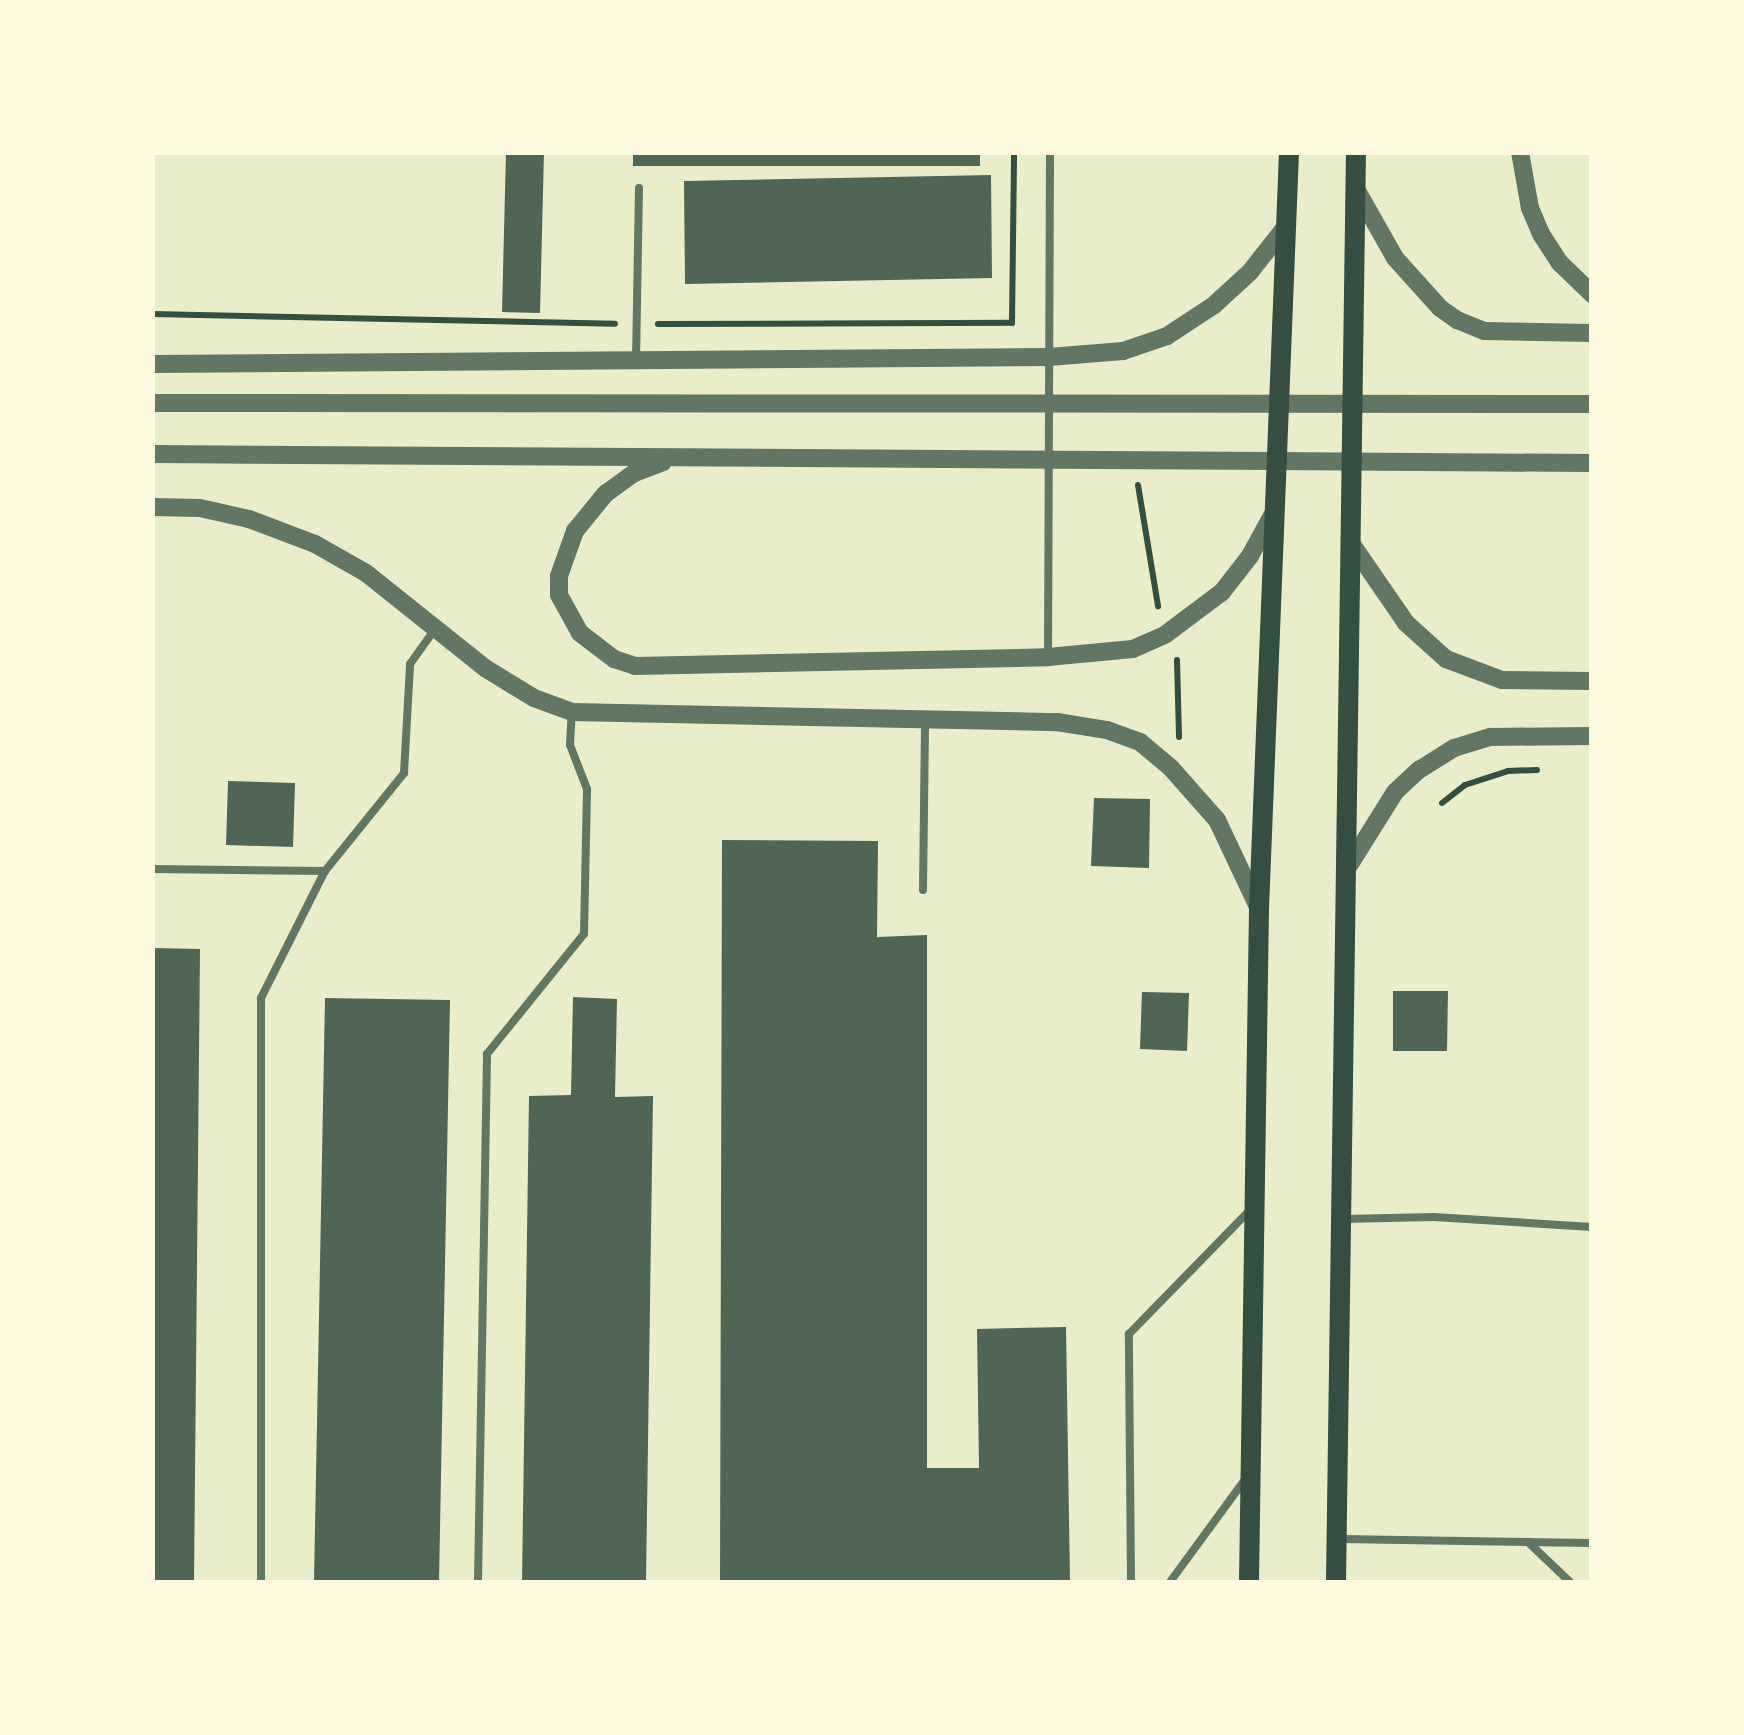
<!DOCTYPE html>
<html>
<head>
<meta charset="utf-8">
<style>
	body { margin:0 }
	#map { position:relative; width:1744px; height:1735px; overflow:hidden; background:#e9edc9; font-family:Rubik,sans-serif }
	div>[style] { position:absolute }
	.building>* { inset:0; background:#4f6655 }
	.path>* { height:6px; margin:-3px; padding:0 3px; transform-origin:3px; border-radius:3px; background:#344e41 }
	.service>* { height:8px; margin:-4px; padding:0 4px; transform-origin:4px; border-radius:4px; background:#617663 }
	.tertiary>* { height:18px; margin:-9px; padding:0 9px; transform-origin:9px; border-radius:9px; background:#617663 }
	.secondary>* { height:20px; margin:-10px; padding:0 10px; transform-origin:10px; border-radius:10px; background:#344e41 }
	span { translate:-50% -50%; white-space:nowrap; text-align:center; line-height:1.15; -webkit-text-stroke:10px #fefae0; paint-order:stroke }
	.frame { position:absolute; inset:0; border:155px solid #fefae0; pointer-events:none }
</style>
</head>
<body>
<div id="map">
	<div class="building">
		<div style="clip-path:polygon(506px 152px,544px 152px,540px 313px,502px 312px)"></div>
		<div style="clip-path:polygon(633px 152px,980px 152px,980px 166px,633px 166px)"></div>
		<div style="clip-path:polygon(991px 175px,992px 278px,685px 284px,684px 181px)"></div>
		<div style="clip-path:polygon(228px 781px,295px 783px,293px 847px,226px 845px)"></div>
		<div style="clip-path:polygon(1094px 798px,1150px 799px,1149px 868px,1091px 866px)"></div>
		<div style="clip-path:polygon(722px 840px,878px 841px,877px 937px,927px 935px,927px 1468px,979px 1468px,977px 1329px,1066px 1327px,1070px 1582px,720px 1582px)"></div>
		<div style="clip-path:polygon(152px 948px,200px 949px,194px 1582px,152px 1582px)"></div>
		<div style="clip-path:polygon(1393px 991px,1448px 991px,1447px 1051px,1393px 1051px)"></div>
		<div style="clip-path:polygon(1142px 992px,1189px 993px,1187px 1051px,1140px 1049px)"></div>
		<div style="clip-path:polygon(573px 997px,617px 999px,615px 1097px,653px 1096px,646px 1582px,522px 1582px,529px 1096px,571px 1095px)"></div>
		<div style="clip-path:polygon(325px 998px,450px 1000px,439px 1582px,314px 1582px)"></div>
	</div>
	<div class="path">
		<div style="left:152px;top:314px;width:463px;rotate:1.2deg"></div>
		<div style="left:1012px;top:323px;width:171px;rotate:-89.3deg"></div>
		<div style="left:658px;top:324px;width:354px;rotate:-0.2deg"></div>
		<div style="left:1138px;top:485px;width:123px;rotate:80.6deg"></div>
		<div style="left:1177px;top:660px;width:77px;rotate:88.5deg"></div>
		<div style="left:1442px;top:803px;width:29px;rotate:-38deg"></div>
		<div style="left:1465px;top:785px;width:45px;rotate:-18deg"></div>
		<div style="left:1508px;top:771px;width:29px;rotate:-2deg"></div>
	</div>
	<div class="service">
		<div style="left:636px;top:360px;width:172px;rotate:-89deg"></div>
		<div style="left:1048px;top:657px;width:505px;rotate:-89.77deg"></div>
		<div style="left:152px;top:869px;width:173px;rotate:0.7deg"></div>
		<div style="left:923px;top:890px;width:170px;rotate:-89.3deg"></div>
		<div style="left:1343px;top:1219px;width:91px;rotate:-1.3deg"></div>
		<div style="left:1434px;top:1217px;width:158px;rotate:3.6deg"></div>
		<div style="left:1340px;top:1539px;width:252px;rotate:0.9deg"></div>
		<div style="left:1528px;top:1542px;width:58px;rotate:43.6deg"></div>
		<div style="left:261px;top:1582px;width:584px;rotate:-90deg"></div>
		<div style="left:261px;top:998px;width:142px;rotate:-63.3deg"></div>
		<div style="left:325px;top:871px;width:126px;rotate:-51.1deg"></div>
		<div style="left:404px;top:773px;width:109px;rotate:-86.8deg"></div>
		<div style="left:410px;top:664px;width:43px;rotate:-54.5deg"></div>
		<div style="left:478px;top:1582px;width:528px;rotate:-89.02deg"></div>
		<div style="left:487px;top:1054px;width:154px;rotate:-51.1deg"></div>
		<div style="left:584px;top:934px;width:145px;rotate:-88.8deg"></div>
		<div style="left:587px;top:789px;width:47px;rotate:-111.1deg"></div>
		<div style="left:570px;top:745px;width:33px;rotate:-87deg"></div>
		<div style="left:1131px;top:1582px;width:248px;rotate:-90.5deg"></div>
		<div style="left:1129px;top:1334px;width:175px;rotate:-45.7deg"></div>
		<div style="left:1170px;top:1582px;width:125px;rotate:-53.8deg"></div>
	</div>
	<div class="tertiary">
		<div style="left:1520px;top:152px;width:57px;rotate:79.9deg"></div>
		<div style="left:1530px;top:208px;width:28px;rotate:67deg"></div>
		<div style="left:1541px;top:234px;width:35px;rotate:57deg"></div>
		<div style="left:1560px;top:263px;width:45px;rotate:44.1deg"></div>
		<div style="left:1356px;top:189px;width:79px;rotate:60.5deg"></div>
		<div style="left:1395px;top:258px;width:67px;rotate:48deg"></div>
		<div style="left:1440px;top:308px;width:21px;rotate:35deg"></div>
		<div style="left:1457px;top:320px;width:29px;rotate:22deg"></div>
		<div style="left:1484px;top:331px;width:108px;rotate:1.1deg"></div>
		<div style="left:152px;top:364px;width:897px;rotate:-0.45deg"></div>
		<div style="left:1049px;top:357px;width:74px;rotate:-4.6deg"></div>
		<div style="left:1123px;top:351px;width:46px;rotate:-18.8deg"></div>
		<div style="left:1167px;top:336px;width:56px;rotate:-33.4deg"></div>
		<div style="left:1214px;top:305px;width:49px;rotate:-42.5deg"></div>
		<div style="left:1250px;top:272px;width:60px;rotate:-51.8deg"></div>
		<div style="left:152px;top:403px;width:1440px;rotate:0.04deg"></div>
		<div style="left:152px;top:454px;width:1440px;rotate:0.36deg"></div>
		<div style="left:663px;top:462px;width:31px;rotate:159deg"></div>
		<div style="left:634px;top:473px;width:34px;rotate:144deg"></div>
		<div style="left:606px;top:493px;width:49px;rotate:129.2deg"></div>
		<div style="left:575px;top:531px;width:48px;rotate:109.6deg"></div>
		<div style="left:559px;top:576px;width:19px;rotate:90deg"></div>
		<div style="left:559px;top:595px;width:43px;rotate:61.1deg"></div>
		<div style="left:580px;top:633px;width:43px;rotate:37.4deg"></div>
		<div style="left:614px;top:659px;width:22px;rotate:18deg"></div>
		<div style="left:635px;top:666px;width:413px;rotate:-1.2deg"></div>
		<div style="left:1048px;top:657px;width:85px;rotate:-5.4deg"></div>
		<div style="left:1133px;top:649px;width:36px;rotate:-24deg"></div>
		<div style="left:1166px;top:634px;width:70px;rotate:-36.9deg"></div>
		<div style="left:1222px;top:592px;width:46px;rotate:-52.1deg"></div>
		<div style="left:1250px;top:556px;width:50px;rotate:-61.4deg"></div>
		<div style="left:152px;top:507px;width:48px;rotate:1.2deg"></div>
		<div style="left:200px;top:508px;width:50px;rotate:12.7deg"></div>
		<div style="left:249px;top:519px;width:71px;rotate:20.7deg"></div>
		<div style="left:315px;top:544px;width:59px;rotate:29.6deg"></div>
		<div style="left:366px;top:573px;width:152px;rotate:38.6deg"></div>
		<div style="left:485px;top:668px;width:57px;rotate:31.5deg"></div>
		<div style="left:534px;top:698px;width:40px;rotate:20.2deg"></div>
		<div style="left:572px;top:712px;width:485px;rotate:1.2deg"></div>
		<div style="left:1057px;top:722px;width:51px;rotate:9.1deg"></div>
		<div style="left:1107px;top:730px;width:35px;rotate:20deg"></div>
		<div style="left:1140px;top:742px;width:40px;rotate:40deg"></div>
		<div style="left:1171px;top:768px;width:69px;rotate:48.5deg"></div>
		<div style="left:1217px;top:820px;width:98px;rotate:64.7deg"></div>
		<div style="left:1351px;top:543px;width:97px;rotate:55.5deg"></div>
		<div style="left:1406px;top:623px;width:54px;rotate:42deg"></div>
		<div style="left:1446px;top:659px;width:60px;rotate:20.6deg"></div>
		<div style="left:1502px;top:680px;width:90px;rotate:0.6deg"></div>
		<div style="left:1350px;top:864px;width:85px;rotate:-58deg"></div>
		<div style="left:1395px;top:792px;width:33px;rotate:-43deg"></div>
		<div style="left:1419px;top:770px;width:41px;rotate:-32.2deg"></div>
		<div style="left:1454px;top:748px;width:38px;rotate:-17deg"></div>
		<div style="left:1490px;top:737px;width:102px;rotate:-0.6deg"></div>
	</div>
	<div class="secondary">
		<div style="left:1249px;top:1582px;width:673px;rotate:-89.15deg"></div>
		<div style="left:1259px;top:909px;width:758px;rotate:-87.73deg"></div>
		<div style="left:1336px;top:1582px;width:1430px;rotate:-89.2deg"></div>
	</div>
	<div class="frame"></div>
</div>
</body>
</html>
